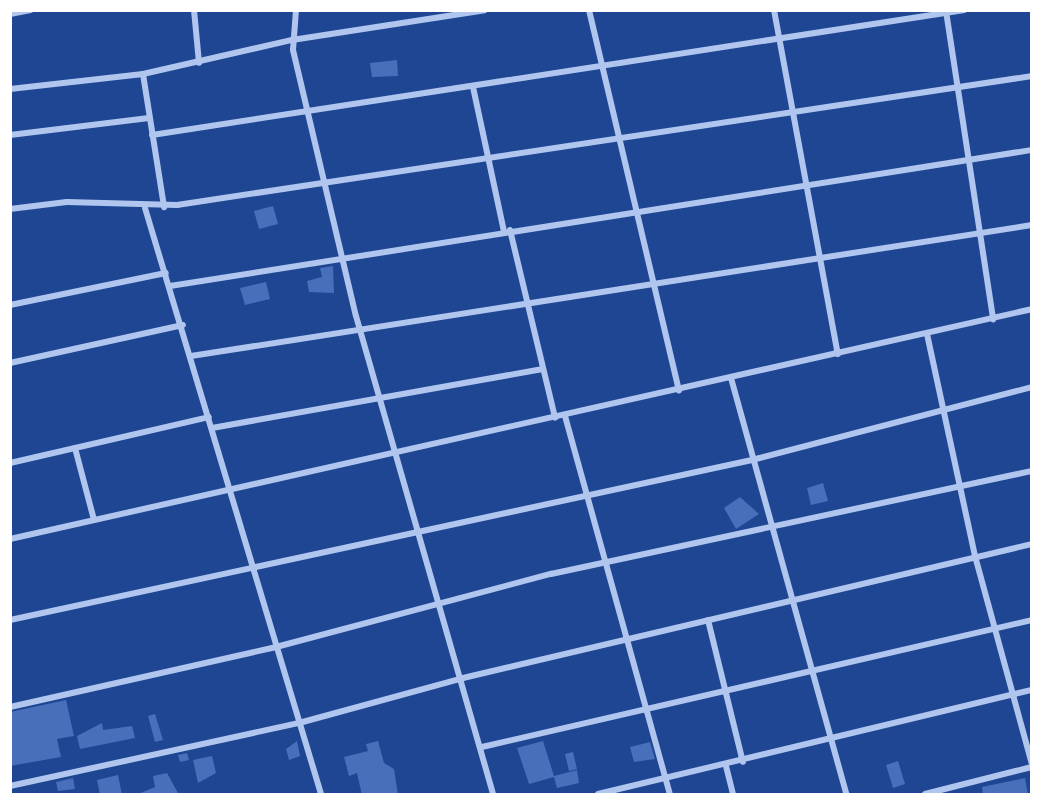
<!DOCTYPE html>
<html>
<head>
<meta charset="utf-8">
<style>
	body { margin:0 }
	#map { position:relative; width:1042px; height:805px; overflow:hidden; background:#1f4693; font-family:"Fira Sans",sans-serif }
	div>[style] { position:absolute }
	.building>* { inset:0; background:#486fb9 }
	.minor>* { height:6px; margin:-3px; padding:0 3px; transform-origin:3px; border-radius:3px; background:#b1c6ee }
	span { translate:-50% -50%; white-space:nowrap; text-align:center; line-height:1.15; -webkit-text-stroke:4.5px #1f4693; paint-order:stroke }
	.frame { position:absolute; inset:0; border:12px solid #fff; pointer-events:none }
</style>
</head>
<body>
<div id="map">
	<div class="building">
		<div style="clip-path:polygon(397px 60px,398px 76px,372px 77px,370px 63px)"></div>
		<div style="clip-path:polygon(273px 206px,278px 224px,259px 229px,254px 211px)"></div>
		<div style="clip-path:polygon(333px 266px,334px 293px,309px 292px,307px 281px,322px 277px,320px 268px)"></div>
		<div style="clip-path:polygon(266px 282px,270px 299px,245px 305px,240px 288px)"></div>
		<div style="clip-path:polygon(823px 483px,828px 501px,811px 505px,807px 488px)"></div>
		<div style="clip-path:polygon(740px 497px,759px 514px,736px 529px,724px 508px)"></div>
		<div style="clip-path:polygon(66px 700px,74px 736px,57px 739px,61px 757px,10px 766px,10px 712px)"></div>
		<div style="clip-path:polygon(155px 714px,163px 740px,155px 742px,148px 716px)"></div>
		<div style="clip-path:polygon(102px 723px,103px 730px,132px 726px,135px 738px,80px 749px,77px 736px)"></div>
		<div style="clip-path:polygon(297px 741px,300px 756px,289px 760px,286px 749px)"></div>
		<div style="clip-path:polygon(378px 741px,384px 763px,394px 769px,398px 795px,362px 795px,357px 773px,349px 776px,344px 757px,368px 751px,366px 744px)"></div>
		<div style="clip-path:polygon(543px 741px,554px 776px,577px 770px,579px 783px,557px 788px,554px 777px,529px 784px,517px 748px)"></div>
		<div style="clip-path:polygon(650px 742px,655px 759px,634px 762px,630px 747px)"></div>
		<div style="clip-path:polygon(573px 752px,577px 769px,569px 771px,565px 754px)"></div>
		<div style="clip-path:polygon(187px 753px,189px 760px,180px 762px,178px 755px)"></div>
		<div style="clip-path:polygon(212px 756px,216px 773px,198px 783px,193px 760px)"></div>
		<div style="clip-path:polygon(898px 761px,905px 784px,893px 788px,886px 765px)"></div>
		<div style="clip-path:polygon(167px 773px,179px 795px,136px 795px,155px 787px,153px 776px)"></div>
		<div style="clip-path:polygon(118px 775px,122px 795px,100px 795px,97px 780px)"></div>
		<div style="clip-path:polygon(73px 778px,75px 789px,58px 791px,56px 782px)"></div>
		<div style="clip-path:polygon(1025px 778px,1028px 795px,983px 795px,982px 787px)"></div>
	</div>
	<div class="minor">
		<div style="left:194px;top:10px;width:53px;rotate:84.6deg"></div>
		<div style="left:296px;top:10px;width:40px;rotate:94.3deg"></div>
		<div style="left:293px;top:50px;width:273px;rotate:76.7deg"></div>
		<div style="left:356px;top:316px;width:497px;rotate:74deg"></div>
		<div style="left:589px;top:10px;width:391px;rotate:76.7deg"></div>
		<div style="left:774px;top:10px;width:350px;rotate:79.5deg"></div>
		<div style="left:946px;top:11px;width:312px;rotate:81.3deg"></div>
		<div style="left:10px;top:14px;width:21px;rotate:-11deg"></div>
		<div style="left:143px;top:74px;width:135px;rotate:81deg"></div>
		<div style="left:473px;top:87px;width:147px;rotate:77.9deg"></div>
		<div style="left:10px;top:89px;width:134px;rotate:-6.4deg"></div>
		<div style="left:143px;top:74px;width:153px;rotate:-12.9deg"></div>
		<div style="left:292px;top:40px;width:195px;rotate:-8.8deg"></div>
		<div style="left:10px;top:135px;width:140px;rotate:-7deg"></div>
		<div style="left:152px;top:135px;width:822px;rotate:-8.75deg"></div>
		<div style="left:145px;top:208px;width:612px;rotate:73.28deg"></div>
		<div style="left:10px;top:209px;width:57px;rotate:-7deg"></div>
		<div style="left:67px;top:202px;width:110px;rotate:1.6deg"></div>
		<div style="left:177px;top:205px;width:865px;rotate:-8.58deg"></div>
		<div style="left:510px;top:230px;width:193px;rotate:76.5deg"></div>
		<div style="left:170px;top:286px;width:873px;rotate:-8.97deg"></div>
		<div style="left:10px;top:305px;width:159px;rotate:-11.6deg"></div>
		<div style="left:927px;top:334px;width:227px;rotate:77.8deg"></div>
		<div style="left:975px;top:556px;width:216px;rotate:74.7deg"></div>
		<div style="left:191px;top:356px;width:851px;rotate:-8.85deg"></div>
		<div style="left:10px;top:363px;width:177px;rotate:-12.4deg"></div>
		<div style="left:731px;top:378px;width:432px;rotate:74.5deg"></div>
		<div style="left:565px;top:416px;width:392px;rotate:74.5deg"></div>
		<div style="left:212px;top:428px;width:336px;rotate:-10.1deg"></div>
		<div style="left:75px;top:448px;width:74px;rotate:75.2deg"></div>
		<div style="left:10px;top:463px;width:204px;rotate:-13deg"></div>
		<div style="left:10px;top:539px;width:1048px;rotate:-12.68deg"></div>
		<div style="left:10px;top:620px;width:759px;rotate:-12.17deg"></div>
		<div style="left:752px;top:460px;width:289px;rotate:-14.6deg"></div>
		<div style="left:708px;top:620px;width:146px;rotate:76.2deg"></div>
		<div style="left:10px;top:707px;width:273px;rotate:-12.7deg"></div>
		<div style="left:276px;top:647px;width:285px;rotate:-14.9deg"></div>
		<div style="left:551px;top:574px;width:492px;rotate:-12.1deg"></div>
		<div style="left:482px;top:747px;width:564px;rotate:-13deg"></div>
		<div style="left:726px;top:766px;width:29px;rotate:76deg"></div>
		<div style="left:10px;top:786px;width:296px;rotate:-12.3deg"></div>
		<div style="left:299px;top:723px;width:170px;rotate:-15.3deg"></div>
		<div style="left:463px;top:678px;width:585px;rotate:-13.25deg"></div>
		<div style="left:598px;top:794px;width:446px;rotate:-13.5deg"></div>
		<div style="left:925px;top:794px;width:110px;rotate:-14.2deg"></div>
	</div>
	<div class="frame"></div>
</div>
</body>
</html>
